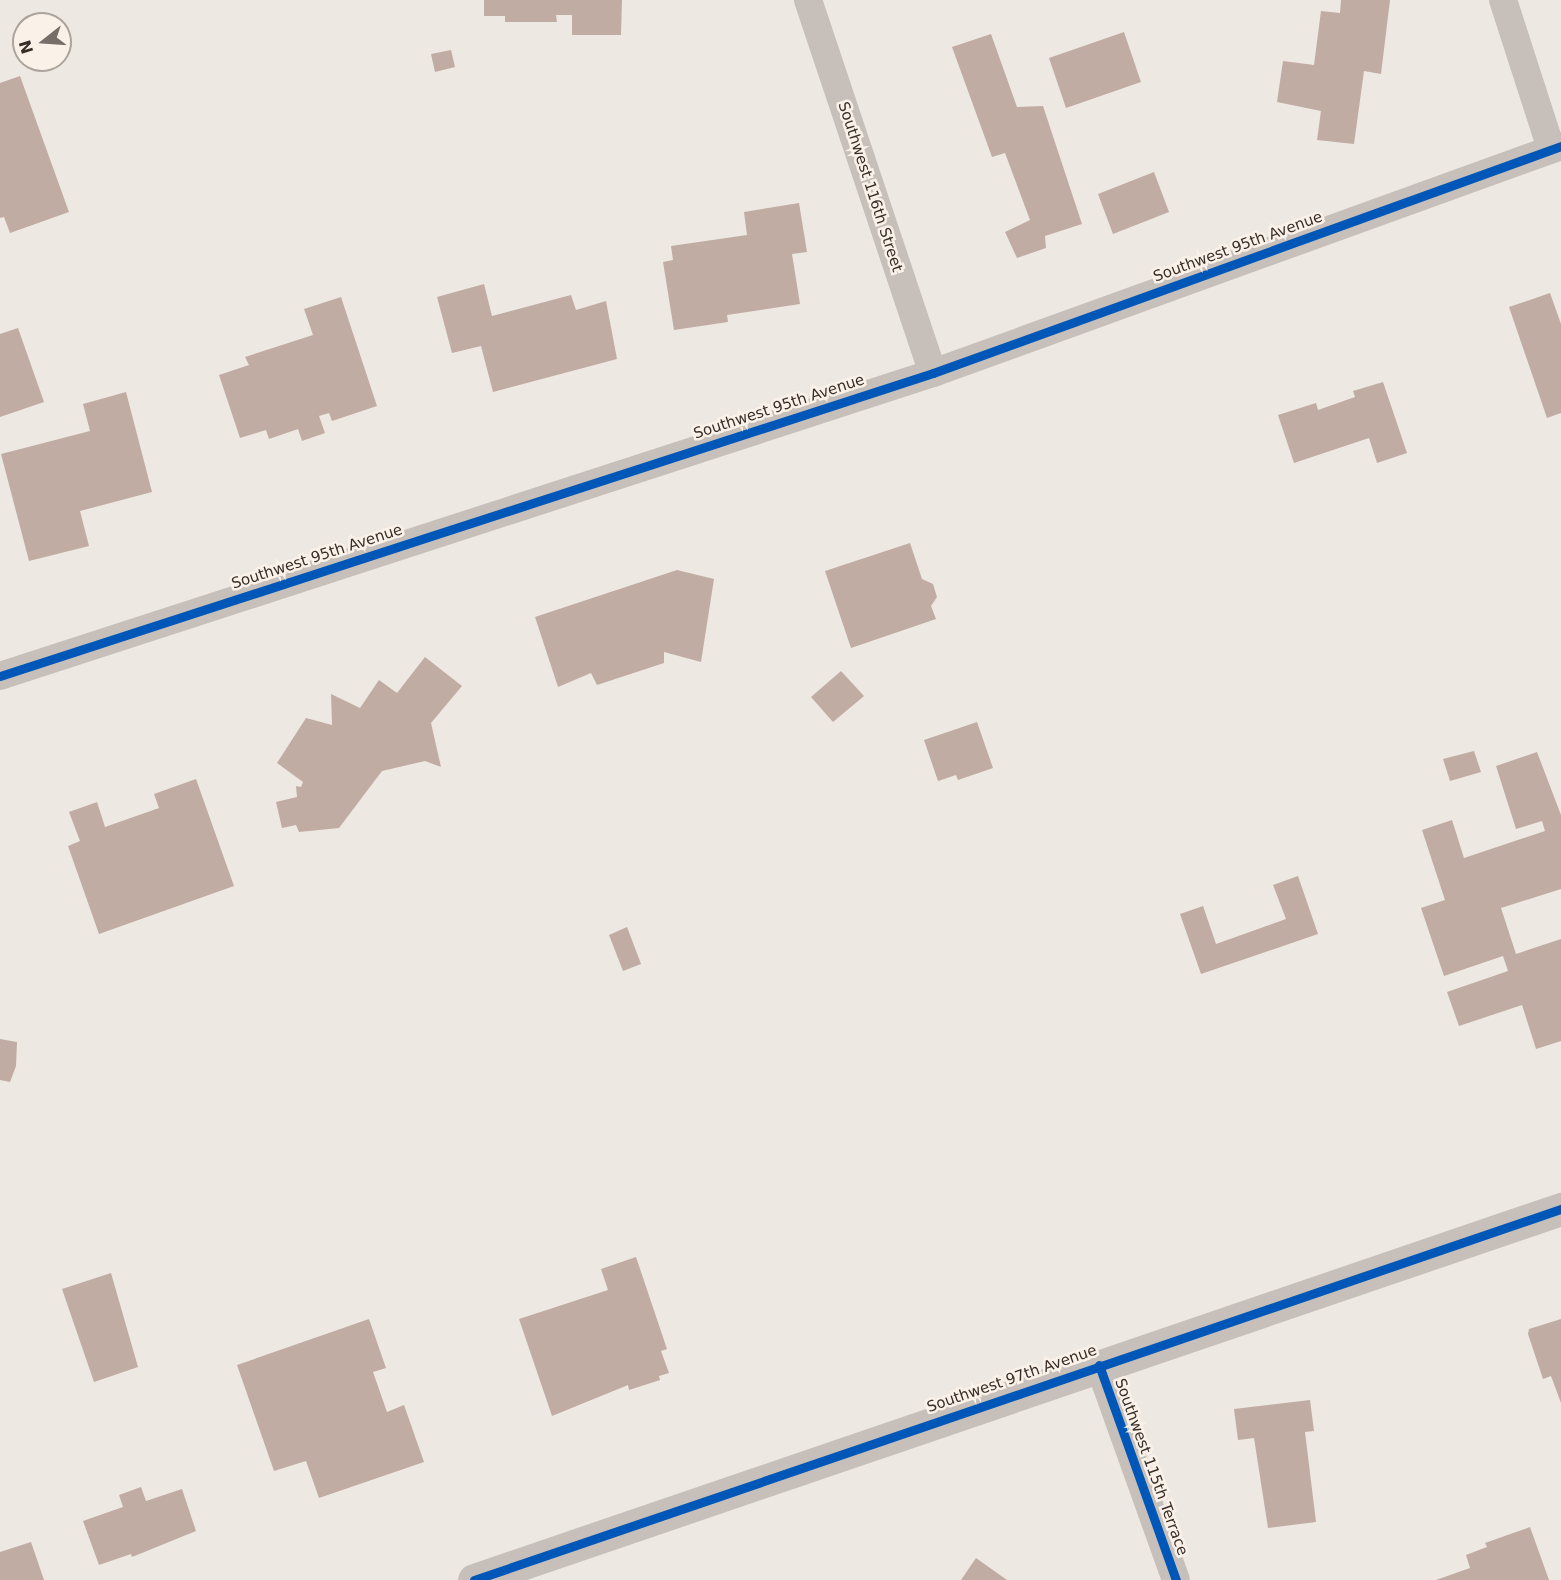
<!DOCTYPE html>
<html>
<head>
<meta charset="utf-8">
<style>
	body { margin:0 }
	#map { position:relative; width:1561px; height:1580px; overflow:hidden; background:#ede8e2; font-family:"DejaVu Sans",sans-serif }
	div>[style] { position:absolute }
	.building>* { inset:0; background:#c1aca3 }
	.minor>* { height:28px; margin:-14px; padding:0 14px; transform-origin:14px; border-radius:14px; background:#c7c0ba }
	.tertiary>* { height:33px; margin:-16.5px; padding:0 16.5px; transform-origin:16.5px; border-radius:16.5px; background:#c7c0ba }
	.cycleway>* { height:9px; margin:-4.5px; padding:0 4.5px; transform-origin:4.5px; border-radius:4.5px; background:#0057b8 }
	span { translate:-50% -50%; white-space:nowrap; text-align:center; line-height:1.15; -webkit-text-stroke:5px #faf2e9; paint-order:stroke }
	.street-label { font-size:15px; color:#382d29 }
	.north { position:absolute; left:12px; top:12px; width:60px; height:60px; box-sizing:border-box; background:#faf2e9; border:2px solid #aca39c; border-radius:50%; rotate:253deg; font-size:16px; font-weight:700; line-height:24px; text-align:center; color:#382d29 }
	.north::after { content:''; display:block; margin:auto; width:21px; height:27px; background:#776e6a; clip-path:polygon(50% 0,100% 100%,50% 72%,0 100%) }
</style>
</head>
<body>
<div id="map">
	<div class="building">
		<div style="clip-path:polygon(484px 0,622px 0,621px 35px,572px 35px,572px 15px,556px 15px,557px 22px,505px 22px,505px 16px,484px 16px)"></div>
		<div style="clip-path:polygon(1341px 0,1390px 0,1381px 74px,1364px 71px,1354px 144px,1317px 140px,1321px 111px,1277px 102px,1283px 61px,1314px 65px,1321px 11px,1340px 13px)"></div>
		<div style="clip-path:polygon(1124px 32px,1141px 82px,1066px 108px,1049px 58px)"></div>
		<div style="clip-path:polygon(991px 34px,1017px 107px,1043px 106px,1082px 224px,1045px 236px,1046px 248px,1017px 258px,1005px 232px,1030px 220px,1005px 153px,992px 157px,952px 47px)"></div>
		<div style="clip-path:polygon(451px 50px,455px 67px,435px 72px,431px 54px)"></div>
		<div style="clip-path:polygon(20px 76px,69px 212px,10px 233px,4px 217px,0 218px,0 83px)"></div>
		<div style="clip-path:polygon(1154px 172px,1169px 212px,1113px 234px,1098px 194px)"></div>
		<div style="clip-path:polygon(799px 203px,807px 252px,792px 254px,800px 304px,727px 315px,728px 322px,674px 330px,663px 262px,673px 260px,671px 246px,747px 235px,744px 212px)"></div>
		<div style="clip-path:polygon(484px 284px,492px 316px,571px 295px,576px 310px,606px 301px,617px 359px,493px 392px,481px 346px,452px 353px,437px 297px)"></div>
		<div style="clip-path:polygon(1550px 293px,1561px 324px,1561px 413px,1547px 418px,1509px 307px)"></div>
		<div style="clip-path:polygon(341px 297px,377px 406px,332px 421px,329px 413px,319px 416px,325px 433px,302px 441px,298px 429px,269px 439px,266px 430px,240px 438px,219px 375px,249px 365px,245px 357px,313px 335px,304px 309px)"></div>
		<div style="clip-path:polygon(18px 328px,44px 402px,0 417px,0 334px)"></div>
		<div style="clip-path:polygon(1383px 382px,1407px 453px,1377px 463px,1369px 438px,1294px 463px,1278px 415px,1316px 403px,1318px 410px,1355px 397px,1353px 391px)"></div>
		<div style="clip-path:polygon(126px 392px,152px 492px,80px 511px,89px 546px,29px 561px,1px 454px,90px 431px,83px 404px)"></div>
		<div style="clip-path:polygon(910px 543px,922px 579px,933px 584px,937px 597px,931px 606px,936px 619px,851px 648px,825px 571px)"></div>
		<div style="clip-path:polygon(677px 570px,714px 579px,701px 662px,664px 652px,664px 663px,597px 685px,591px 673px,558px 687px,535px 617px)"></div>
		<div style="clip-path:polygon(425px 657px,462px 686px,431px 723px,441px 767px,425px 761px,382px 771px,339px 828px,299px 832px,296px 825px,282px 828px,276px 802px,297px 797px,296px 786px,301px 787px,303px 782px,277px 763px,306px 718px,332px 725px,331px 694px,360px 708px,379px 680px,397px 693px)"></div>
		<div style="clip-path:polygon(841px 671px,864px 696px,833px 722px,811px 697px)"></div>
		<div style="clip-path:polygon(977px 722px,993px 768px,958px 780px,956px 775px,938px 781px,924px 740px)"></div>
		<div style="clip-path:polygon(1474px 751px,1481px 772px,1450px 781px,1443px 759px)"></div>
		<div style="clip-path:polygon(1537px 752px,1561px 815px,1561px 889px,1501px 908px,1516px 954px,1561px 939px,1561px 1041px,1536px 1049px,1522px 1005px,1459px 1026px,1447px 992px,1508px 971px,1503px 956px,1444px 976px,1421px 908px,1445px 900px,1422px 830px,1452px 820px,1464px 858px,1545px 831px,1542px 821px,1516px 829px,1496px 766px)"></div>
		<div style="clip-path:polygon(196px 779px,234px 886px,99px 934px,68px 846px,80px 841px,69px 812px,97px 802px,105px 827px,159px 808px,154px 794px)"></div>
		<div style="clip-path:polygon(1298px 876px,1318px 934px,1201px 974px,1180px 914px,1203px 906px,1216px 944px,1286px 919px,1273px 885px)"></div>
		<div style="clip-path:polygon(627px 927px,641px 964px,623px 971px,609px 935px)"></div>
		<div style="clip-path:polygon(0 1039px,17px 1042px,16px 1066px,10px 1082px,0 1080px)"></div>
		<div style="clip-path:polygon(636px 1257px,667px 1349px,661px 1351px,669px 1373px,659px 1376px,660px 1380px,629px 1390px,628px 1385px,552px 1416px,519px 1319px,608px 1290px,601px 1269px)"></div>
		<div style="clip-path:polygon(111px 1273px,138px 1367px,94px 1382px,62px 1289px)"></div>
		<div style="clip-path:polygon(369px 1319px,386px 1368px,373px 1372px,387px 1412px,404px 1405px,424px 1462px,319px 1498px,306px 1461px,274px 1471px,237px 1365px)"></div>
		<div style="clip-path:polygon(1561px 1319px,1561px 1403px,1551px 1376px,1543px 1379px,1528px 1334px,1529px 1329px)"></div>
		<div style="clip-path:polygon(1310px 1400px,1314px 1431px,1305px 1432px,1316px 1522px,1268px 1528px,1254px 1438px,1238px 1440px,1234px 1409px)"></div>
		<div style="clip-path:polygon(141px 1487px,146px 1501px,182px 1489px,196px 1531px,132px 1557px,131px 1554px,99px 1565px,83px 1521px,123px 1507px,119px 1495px)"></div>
		<div style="clip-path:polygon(1530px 1527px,1549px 1580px,1436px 1580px,1470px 1568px,1466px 1555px,1487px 1547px,1485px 1543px)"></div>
		<div style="clip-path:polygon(31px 1542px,44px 1580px,0 1580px,0 1552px)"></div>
		<div style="clip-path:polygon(976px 1558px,1007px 1580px,961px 1580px)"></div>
	</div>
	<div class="minor">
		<div style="left:808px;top:0;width:393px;rotate:71.5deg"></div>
		<div style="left:1503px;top:0;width:157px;rotate:72.1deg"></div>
		<div style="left:0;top:676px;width:981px;rotate:-17.99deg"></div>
		<div style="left:933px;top:373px;width:668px;rotate:-19.87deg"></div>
		<div style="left:1099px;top:1365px;width:228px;rotate:70.3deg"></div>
	</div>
	<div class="tertiary">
		<div style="left:474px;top:1580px;width:1149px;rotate:-18.85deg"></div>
	</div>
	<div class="cycleway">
		<div style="left:0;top:676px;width:981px;rotate:-17.99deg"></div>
		<div style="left:933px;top:373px;width:668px;rotate:-19.87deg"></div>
		<div style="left:1099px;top:1365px;width:228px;rotate:70.3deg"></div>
		<div style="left:474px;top:1580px;width:1149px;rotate:-18.85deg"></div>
	</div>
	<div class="street-label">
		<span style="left:870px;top:187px;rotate:72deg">Southwest 116th Street</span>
		<span style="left:1238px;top:247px;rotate:-20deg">Southwest 95th Avenue</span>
		<span style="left:779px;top:407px;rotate:-18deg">Southwest 95th Avenue</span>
		<span style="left:317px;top:557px;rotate:-18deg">Southwest 95th Avenue</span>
		<span style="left:1012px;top:1379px;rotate:-19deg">Southwest 97th Avenue</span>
		<span style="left:1151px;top:1467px;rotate:70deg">Southwest 115th Terrace</span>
	</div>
	<div class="north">N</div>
</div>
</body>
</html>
